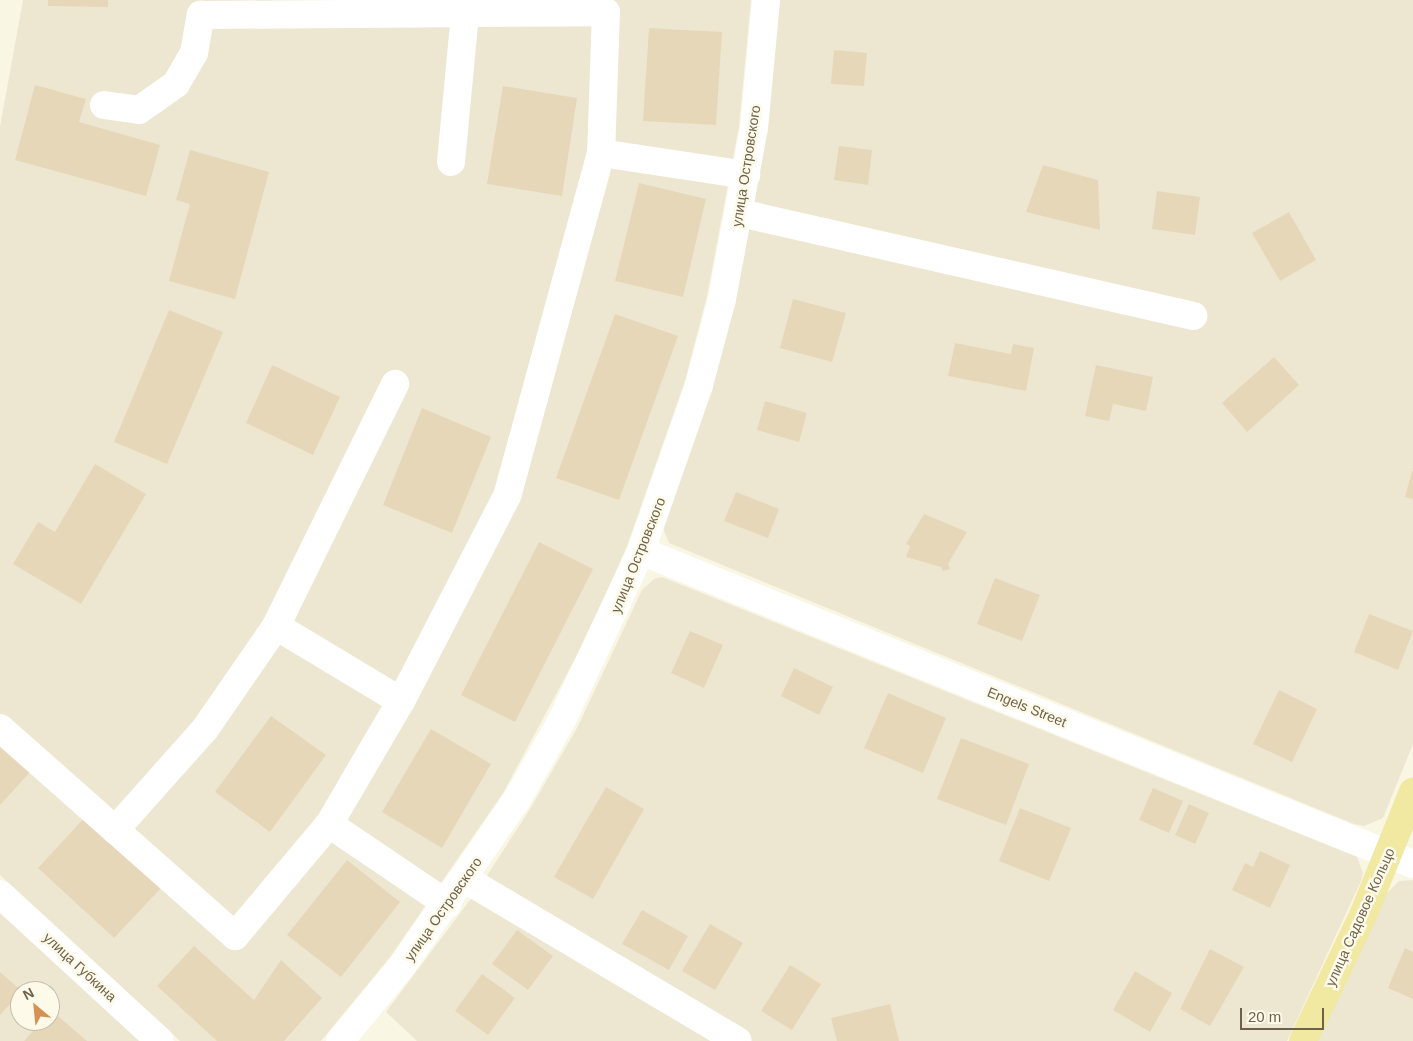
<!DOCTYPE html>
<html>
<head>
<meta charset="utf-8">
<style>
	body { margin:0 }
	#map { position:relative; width:1413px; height:1041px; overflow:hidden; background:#f9f6e3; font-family:Arial,sans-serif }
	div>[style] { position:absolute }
	.residential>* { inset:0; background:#ede7d1 }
	.building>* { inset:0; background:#e7d7b9 }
	.minor>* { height:28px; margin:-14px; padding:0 14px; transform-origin:14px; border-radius:14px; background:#fff }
	.major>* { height:28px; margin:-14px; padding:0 14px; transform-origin:14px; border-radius:14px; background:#f1e8a2 }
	span { translate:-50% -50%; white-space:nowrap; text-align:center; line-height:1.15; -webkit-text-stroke:5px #fdfae9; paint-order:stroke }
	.street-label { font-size:14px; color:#6e614c }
	.north { position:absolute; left:10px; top:981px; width:50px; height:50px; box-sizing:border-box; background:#fdfae9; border:1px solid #c4bdaa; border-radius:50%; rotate:332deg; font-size:14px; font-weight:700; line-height:20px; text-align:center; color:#6e614c }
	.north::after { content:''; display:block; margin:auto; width:18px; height:22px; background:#d69255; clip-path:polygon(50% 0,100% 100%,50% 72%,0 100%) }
	.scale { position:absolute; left:1240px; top:1008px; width:84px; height:22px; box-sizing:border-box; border:2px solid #6e614c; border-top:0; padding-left:6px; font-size:15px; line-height:18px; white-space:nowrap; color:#6e614c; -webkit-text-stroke:4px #fdfae9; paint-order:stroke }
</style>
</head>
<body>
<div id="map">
	<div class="residential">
		<div style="clip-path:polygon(23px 0,751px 0,739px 126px,707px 296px,685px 381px,627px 546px,590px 631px,503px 793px,390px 957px,321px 1041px,180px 1041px,0 875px,0 127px)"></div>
		<div style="clip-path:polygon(776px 0,1413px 0,1413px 744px,1383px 818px,1364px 826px,1354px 824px,669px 543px,663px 528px)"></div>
		<div style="clip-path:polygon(662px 577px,1357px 857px,1363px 873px,1361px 881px,1287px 1041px,417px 1041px,386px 1012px,479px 888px,530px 809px,577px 728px,642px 590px,654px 579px)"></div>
		<div style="clip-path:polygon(1413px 880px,1413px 1041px,1318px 1041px,1385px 895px,1399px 881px)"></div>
		<div style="clip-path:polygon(evenodd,0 910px,143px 1041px,0 1041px,0 910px,20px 991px,50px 991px,50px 1021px,20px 1021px,20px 991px)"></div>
	</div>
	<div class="building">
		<div style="clip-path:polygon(48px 0,108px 0,108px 7px,48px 6px)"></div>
		<div style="clip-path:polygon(649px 28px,722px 32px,716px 125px,643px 121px)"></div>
		<div style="clip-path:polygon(834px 50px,867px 53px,864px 86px,831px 84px)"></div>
		<div style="clip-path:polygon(35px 85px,86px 99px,79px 122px,160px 145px,146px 196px,15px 160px)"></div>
		<div style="clip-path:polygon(503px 86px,577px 98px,562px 196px,487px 184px)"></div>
		<div style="clip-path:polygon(839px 146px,872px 150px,868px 185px,834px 180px)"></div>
		<div style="clip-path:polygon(190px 150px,269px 172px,235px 299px,169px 281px,190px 204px,176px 200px)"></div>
		<div style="clip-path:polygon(1043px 165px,1098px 180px,1100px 230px,1026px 212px)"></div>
		<div style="clip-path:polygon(639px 183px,706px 199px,683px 297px,615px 281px)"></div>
		<div style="clip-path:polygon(1157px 191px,1200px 197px,1195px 235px,1152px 229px)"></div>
		<div style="clip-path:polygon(1289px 212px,1316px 260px,1280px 281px,1252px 233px)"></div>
		<div style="clip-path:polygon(793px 299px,846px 313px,832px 362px,780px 348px)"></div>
		<div style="clip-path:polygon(169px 310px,223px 332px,167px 464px,114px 442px)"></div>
		<div style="clip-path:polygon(615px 314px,678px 336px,619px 500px,556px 478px)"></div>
		<div style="clip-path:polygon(955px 343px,1011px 354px,1013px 344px,1034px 348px,1026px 391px,948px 376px)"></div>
		<div style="clip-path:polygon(1274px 357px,1299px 385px,1247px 432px,1222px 403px)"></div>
		<div style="clip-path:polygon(272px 365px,340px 397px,313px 455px,246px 423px)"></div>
		<div style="clip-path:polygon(1096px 365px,1153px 377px,1146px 411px,1113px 404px,1109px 421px,1085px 416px)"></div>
		<div style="clip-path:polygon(765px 401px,807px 413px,799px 442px,757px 430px)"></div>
		<div style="clip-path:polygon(422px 408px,491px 437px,452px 533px,383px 505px)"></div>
		<div style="clip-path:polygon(95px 464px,146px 494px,81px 604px,13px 564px,38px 522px,55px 532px)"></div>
		<div style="clip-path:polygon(1412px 471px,1413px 471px,1413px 499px,1405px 497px)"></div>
		<div style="clip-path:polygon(736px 492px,779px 509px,768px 538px,724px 521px)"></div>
		<div style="clip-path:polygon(924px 514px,967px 532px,948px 564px,950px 569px,943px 571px,941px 567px,906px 557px,910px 546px,906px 544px)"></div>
		<div style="clip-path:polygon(539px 542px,593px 569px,515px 722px,461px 695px)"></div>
		<div style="clip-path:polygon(995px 578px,1040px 595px,1022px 641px,977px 624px)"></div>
		<div style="clip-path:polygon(1369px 614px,1413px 631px,1398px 670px,1354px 652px)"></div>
		<div style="clip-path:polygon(690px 631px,723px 645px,704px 688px,671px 673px)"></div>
		<div style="clip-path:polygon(794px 668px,833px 687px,819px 715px,781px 696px)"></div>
		<div style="clip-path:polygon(1279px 690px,1317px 709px,1292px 762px,1253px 744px)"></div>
		<div style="clip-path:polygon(888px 693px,946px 718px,923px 773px,864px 748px)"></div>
		<div style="clip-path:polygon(271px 716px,326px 755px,270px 832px,215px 792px)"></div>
		<div style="clip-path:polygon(431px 729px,491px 764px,442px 848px,382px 812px)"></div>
		<div style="clip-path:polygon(961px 738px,1029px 764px,1006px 825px,937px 799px)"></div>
		<div style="clip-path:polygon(0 740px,32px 770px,0 805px)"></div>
		<div style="clip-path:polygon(606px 787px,644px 809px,593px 899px,554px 877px)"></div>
		<div style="clip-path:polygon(1153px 788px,1183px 801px,1169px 833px,1139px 820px)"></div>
		<div style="clip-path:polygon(1189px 804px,1209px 813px,1195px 844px,1175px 835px)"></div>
		<div style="clip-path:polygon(1020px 808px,1071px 828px,1049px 881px,999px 861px)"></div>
		<div style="clip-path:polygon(86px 816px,163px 886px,114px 938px,38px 868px)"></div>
		<div style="clip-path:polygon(1260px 851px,1290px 865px,1270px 908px,1232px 890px,1245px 863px,1253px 867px)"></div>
		<div style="clip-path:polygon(347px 860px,400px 902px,341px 977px,287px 935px)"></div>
		<div style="clip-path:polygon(642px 910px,688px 936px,669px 970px,622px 944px)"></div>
		<div style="clip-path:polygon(710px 924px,743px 943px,715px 990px,682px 971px)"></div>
		<div style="clip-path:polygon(517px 930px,553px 956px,528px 990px,492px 964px)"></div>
		<div style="clip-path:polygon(194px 946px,254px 1000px,281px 960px,322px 998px,284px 1041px,217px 1041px,157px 986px)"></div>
		<div style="clip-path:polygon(1405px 948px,1413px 952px,1413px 999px,1388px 988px)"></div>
		<div style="clip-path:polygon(1210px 949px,1244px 967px,1210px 1026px,1180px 1009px)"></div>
		<div style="clip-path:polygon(790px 965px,821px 984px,792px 1030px,761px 1011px)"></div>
		<div style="clip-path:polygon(1135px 971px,1172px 993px,1150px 1032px,1113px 1010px)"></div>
		<div style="clip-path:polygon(0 972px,22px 991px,0 1015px)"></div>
		<div style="clip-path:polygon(482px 974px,515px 998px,488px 1035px,455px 1011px)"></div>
		<div style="clip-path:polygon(890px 1004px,899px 1041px,837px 1041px,831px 1018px)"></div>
		<div style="clip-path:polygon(51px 1010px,87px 1041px,24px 1041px,42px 1021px,50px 1021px)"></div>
	</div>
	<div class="minor">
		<div style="left:104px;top:105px;width:35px;rotate:8deg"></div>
		<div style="left:139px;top:110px;width:45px;rotate:-35.1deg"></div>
		<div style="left:176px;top:84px;width:36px;rotate:-60deg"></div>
		<div style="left:194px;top:53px;width:39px;rotate:-80deg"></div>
		<div style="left:201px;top:15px;width:405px;rotate:-0.4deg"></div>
		<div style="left:606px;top:12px;width:141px;rotate:92deg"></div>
		<div style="left:601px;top:153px;width:353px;rotate:105.3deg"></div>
		<div style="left:508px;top:494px;width:233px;rotate:117.3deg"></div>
		<div style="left:401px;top:701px;width:143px;rotate:120.3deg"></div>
		<div style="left:601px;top:153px;width:147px;rotate:8.6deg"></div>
		<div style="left:451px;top:162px;width:150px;rotate:-84.6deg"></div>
		<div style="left:740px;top:213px;width:465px;rotate:12.8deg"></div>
		<div style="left:641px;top:551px;width:833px;rotate:22.07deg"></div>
		<div style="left:276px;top:626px;width:146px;rotate:31deg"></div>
		<div style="left:0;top:728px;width:314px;rotate:41.5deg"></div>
		<div style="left:235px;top:936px;width:146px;rotate:-50deg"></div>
		<div style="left:329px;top:824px;width:143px;rotate:34.1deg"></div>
		<div style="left:115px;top:830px;width:135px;rotate:-48.3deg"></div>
		<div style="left:205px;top:729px;width:125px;rotate:-55.4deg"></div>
		<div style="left:276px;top:626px;width:270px;rotate:-63.8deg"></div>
		<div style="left:465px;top:879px;width:317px;rotate:30.7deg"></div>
		<div style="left:0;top:894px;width:217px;rotate:42.6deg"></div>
		<div style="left:340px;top:1041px;width:97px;rotate:-50.4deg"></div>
		<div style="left:402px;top:966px;width:201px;rotate:-55.4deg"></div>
		<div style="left:516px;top:801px;width:93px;rotate:-60.4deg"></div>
		<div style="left:562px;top:720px;width:187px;rotate:-64.9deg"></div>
		<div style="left:641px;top:551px;width:176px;rotate:-70.7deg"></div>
		<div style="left:699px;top:385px;width:89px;rotate:-75deg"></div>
		<div style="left:722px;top:299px;width:174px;rotate:-79.4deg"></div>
		<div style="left:754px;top:128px;width:129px;rotate:-84.6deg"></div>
	</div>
	<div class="major">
		<div style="left:1303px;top:1041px;width:142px;rotate:-64.5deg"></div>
		<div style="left:1364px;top:913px;width:131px;rotate:-68deg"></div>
	</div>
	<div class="street-label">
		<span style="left:746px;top:166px;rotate:-81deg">улица Островского</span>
		<span style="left:638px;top:555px;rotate:-68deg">улица Островского</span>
		<span style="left:1027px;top:707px;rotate:22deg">Engels Street</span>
		<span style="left:443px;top:909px;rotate:-55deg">улица Островского</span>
		<span style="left:1360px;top:917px;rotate:-66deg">улица Садовое Кольцо</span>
		<span style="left:80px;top:967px;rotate:43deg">улица Губкина</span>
	</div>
	<div class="north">N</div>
	<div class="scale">20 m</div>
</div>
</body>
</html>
